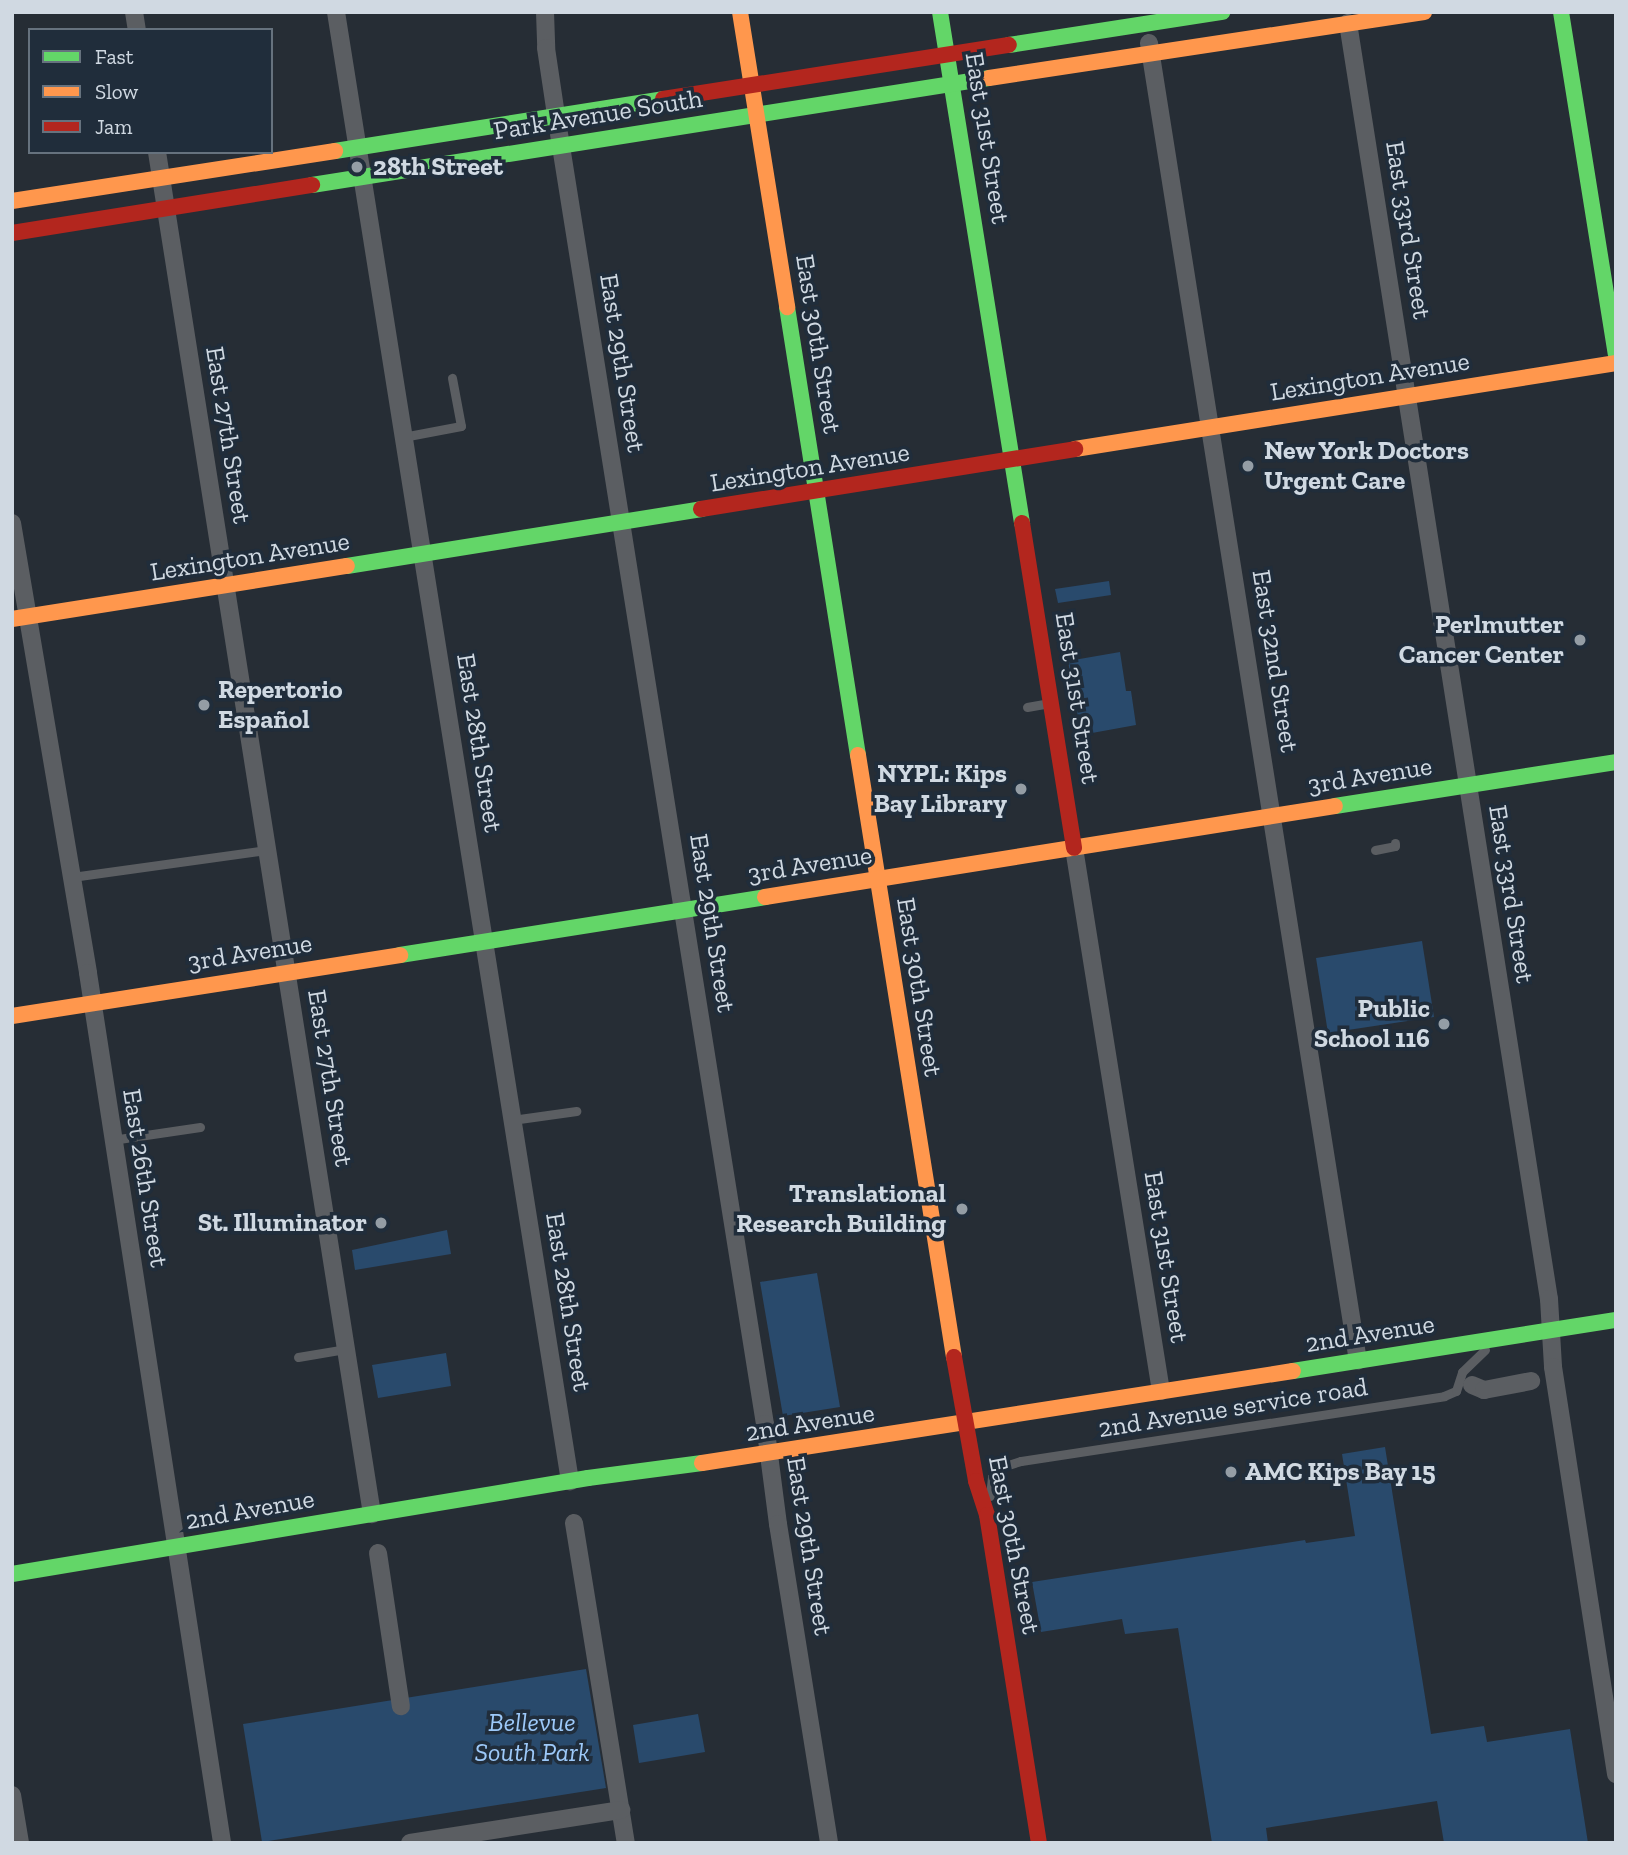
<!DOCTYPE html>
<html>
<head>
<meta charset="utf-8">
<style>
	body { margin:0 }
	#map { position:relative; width:1628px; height:1855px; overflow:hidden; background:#262d35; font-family:"Zilla Slab",serif }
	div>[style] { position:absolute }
	.green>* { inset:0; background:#294a6c }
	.lane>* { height:9px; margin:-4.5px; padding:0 4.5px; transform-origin:4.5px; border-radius:4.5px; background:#5b5e62 }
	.street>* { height:18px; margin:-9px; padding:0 9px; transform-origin:9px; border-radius:9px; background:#5b5e62 }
	.fast>* { height:16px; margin:-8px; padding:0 8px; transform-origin:8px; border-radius:8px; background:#63d668 }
	.slow>* { height:16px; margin:-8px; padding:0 8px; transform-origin:8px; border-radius:8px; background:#ff974d }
	.jam>* { height:16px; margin:-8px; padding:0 8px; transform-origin:8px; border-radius:8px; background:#b3261e }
	.dots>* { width:19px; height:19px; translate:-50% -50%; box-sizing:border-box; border:4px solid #202d3b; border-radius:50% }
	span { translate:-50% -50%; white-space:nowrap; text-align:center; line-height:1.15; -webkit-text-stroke:7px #202d3b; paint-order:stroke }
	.street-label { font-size:26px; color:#d0d9e2 }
	.poi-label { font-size:26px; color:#d0d9e2; font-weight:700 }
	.left { translate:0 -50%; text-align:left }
	.right { translate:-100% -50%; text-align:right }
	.park-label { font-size:26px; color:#9dc9f9; font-style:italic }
	.frame { position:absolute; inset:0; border:14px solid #d0d9e2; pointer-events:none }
	.legend { position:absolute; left:28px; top:28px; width:245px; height:126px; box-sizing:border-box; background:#202d3b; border:2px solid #66727e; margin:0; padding:9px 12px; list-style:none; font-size:21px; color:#d0d9e2 }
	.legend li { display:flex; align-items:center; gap:14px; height:35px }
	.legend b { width:35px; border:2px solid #66727e }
</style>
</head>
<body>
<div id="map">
	<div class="green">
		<div style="clip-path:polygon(1109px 581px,1111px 595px,1058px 603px,1055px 589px)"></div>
		<div style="clip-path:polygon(1120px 652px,1126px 691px,1131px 691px,1136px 725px,1081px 735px,1068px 661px)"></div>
		<div style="clip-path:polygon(1422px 941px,1434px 1017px,1328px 1033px,1316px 958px)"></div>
		<div style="clip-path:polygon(447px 1230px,451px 1254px,355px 1270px,352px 1250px)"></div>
		<div style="clip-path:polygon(817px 1273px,840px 1407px,783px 1416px,760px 1282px)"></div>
		<div style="clip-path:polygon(446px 1353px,451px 1386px,378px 1398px,372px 1365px)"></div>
		<div style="clip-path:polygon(1385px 1447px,1431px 1734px,1484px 1726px,1487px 1742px,1570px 1729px,1588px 1843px,1444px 1843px,1437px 1801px,1266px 1828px,1268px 1843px,1212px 1843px,1178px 1628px,1125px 1634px,1122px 1619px,1041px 1632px,1032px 1582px,1305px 1540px,1306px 1543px,1355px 1536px,1342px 1454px)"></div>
		<div style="clip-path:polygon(586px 1669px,606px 1788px,262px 1842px,243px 1724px)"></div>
		<div style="clip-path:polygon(698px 1714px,705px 1752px,639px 1763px,633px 1725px)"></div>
	</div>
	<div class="lane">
		<div style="left:403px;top:437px;width:59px;rotate:-10.7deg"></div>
		<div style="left:461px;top:426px;width:49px;rotate:-100.6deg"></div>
		<div style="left:1027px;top:707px;width:23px;rotate:-10deg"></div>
		<div style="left:1375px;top:850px;width:20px;rotate:-11deg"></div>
		<div style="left:1395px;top:846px;width:3px;rotate:-90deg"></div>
		<div style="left:72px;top:877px;width:197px;rotate:-7.9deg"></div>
		<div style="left:512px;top:1120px;width:65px;rotate:-8deg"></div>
		<div style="left:112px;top:1140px;width:89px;rotate:-8.4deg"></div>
		<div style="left:298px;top:1357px;width:49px;rotate:-9.5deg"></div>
		<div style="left:990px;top:1496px;width:19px;rotate:-84deg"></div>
		<div style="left:992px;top:1477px;width:11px;rotate:-52deg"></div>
		<div style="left:999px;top:1468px;width:23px;rotate:-18deg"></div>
		<div style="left:1021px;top:1461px;width:428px;rotate:-8.7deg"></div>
		<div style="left:1444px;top:1396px;width:13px;rotate:-23deg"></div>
		<div style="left:1456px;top:1391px;width:20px;rotate:-72deg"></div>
		<div style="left:1462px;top:1372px;width:32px;rotate:-44deg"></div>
	</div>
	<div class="street">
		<div style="left:134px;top:12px;width:18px;rotate:81deg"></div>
		<div style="left:336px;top:12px;width:1488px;rotate:80.95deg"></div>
		<div style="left:545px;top:12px;width:36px;rotate:88deg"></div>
		<div style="left:546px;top:48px;width:68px;rotate:81.5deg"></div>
		<div style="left:556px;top:115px;width:1326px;rotate:80.93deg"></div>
		<div style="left:765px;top:1424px;width:101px;rotate:82.6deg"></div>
		<div style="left:778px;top:1524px;width:323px;rotate:80.9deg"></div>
		<div style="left:1348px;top:23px;width:1292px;rotate:81.05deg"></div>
		<div style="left:1549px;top:1299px;width:68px;rotate:86.6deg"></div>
		<div style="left:1553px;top:1367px;width:412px;rotate:81.2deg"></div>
		<div style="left:1149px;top:43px;width:1334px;rotate:80.99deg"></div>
		<div style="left:157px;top:152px;width:1379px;rotate:81.03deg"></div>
		<div style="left:12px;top:523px;width:456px;rotate:80.4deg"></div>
		<div style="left:88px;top:973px;width:880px;rotate:81.24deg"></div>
		<div style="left:1074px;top:848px;width:550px;rotate:80.9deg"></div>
		<div style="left:1472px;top:1385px;width:13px;rotate:23deg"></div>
		<div style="left:1484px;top:1390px;width:48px;rotate:-10.8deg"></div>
		<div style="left:574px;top:1523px;width:324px;rotate:80.8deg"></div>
		<div style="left:378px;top:1553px;width:155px;rotate:81.5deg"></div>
		<div style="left:12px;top:1795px;width:49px;rotate:80.5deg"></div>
		<div style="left:410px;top:1843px;width:214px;rotate:-8.9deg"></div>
	</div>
	<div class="fast">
		<div style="left:940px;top:12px;width:518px;rotate:80.88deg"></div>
		<div style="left:1561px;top:12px;width:346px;rotate:80.9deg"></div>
		<div style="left:1009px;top:45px;width:216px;rotate:-8.8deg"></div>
		<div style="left:335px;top:151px;width:332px;rotate:-9deg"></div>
		<div style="left:312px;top:185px;width:685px;rotate:-8.98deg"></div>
		<div style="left:787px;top:307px;width:454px;rotate:81deg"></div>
		<div style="left:347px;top:566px;width:359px;rotate:-9.1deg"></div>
		<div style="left:1335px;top:806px;width:284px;rotate:-8.9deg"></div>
		<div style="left:400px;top:955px;width:370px;rotate:-9deg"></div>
		<div style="left:1293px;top:1371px;width:327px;rotate:-9deg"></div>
		<div style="left:12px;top:1574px;width:584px;rotate:-9.46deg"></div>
		<div style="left:588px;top:1478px;width:115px;rotate:-7.5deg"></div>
	</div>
	<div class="slow">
		<div style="left:740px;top:12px;width:299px;rotate:80.9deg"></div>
		<div style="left:989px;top:78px;width:440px;rotate:-8.6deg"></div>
		<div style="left:12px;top:201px;width:327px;rotate:-8.8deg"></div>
		<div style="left:1075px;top:449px;width:548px;rotate:-9.03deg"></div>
		<div style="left:12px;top:619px;width:339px;rotate:-9deg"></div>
		<div style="left:858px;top:755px;width:610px;rotate:80.94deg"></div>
		<div style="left:765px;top:897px;width:577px;rotate:-9.07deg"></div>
		<div style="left:12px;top:1016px;width:393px;rotate:-8.9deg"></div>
		<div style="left:702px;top:1463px;width:598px;rotate:-8.85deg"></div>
	</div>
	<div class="jam">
		<div style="left:663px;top:99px;width:350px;rotate:-8.9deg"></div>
		<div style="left:12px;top:233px;width:304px;rotate:-9.1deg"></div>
		<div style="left:701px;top:509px;width:379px;rotate:-9.1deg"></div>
		<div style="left:1022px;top:523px;width:329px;rotate:80.9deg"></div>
		<div style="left:954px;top:1357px;width:126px;rotate:79.9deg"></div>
		<div style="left:976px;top:1481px;width:36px;rotate:72deg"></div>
		<div style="left:987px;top:1515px;width:332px;rotate:81deg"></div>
	</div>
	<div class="dots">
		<div style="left:357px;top:167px;background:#949da5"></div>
		<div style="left:1248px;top:466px;background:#949da5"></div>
		<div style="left:1580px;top:640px;background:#949da5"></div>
		<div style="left:204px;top:705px;background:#949da5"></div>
		<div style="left:1021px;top:789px;background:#949da5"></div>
		<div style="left:1444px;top:1024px;background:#949da5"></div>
		<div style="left:962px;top:1209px;background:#949da5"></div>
		<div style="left:381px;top:1223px;background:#949da5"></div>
		<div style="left:1231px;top:1472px;background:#949da5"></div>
	</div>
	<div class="street-label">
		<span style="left:598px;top:115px;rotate:-9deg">Park Avenue South</span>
		<span style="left:987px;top:138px;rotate:81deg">East 31st Street</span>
		<span style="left:1408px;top:230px;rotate:81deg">East 33rd Street</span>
		<span style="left:818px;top:344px;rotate:81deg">East 30th Street</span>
		<span style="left:622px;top:363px;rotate:81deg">East 29th Street</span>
		<span style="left:1370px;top:377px;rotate:-9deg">Lexington Avenue</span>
		<span style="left:228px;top:435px;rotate:81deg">East 27th Street</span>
		<span style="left:810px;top:468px;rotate:-9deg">Lexington Avenue</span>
		<span style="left:250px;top:557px;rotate:-9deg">Lexington Avenue</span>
		<span style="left:1275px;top:661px;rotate:81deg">East 32nd Street</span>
		<span style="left:1077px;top:698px;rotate:81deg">East 31st Street</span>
		<span style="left:479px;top:743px;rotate:81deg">East 28th Street</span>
		<span style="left:1370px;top:776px;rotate:-9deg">3rd Avenue</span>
		<span style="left:810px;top:865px;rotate:-9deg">3rd Avenue</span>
		<span style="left:1511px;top:894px;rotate:81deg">East 33rd Street</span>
		<span style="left:712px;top:923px;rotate:81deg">East 29th Street</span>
		<span style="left:250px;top:953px;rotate:-9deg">3rd Avenue</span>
		<span style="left:919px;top:987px;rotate:81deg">East 30th Street</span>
		<span style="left:330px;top:1078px;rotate:81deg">East 27th Street</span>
		<span style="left:145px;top:1178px;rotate:81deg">East 26th Street</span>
		<span style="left:1166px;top:1257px;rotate:81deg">East 31st Street</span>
		<span style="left:568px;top:1302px;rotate:81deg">East 28th Street</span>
		<span style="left:1370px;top:1334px;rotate:-9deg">2nd Avenue</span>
		<span style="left:1233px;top:1408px;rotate:-9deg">2nd Avenue service road</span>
		<span style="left:810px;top:1423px;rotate:-9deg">2nd Avenue</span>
		<span style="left:250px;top:1510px;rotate:-10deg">2nd Avenue</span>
		<span style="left:1014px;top:1545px;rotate:79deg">East 30th Street</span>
		<span style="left:809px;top:1546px;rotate:81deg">East 29th Street</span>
	</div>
	<div class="poi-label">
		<span class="left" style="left:373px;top:167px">28th Street</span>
		<span class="left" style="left:1264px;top:466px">New York Doctors<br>Urgent Care</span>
		<span class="right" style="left:1564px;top:640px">Perlmutter<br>Cancer Center</span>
		<span class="left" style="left:218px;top:705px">Repertorio<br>Español</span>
		<span class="right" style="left:1007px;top:789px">NYPL: Kips<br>Bay Library</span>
		<span class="right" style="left:1430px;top:1024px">Public<br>School 116</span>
		<span class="right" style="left:946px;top:1209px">Translational<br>Research Building</span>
		<span class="right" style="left:367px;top:1223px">St. Illuminator</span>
		<span class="left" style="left:1245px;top:1472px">AMC Kips Bay 15</span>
	</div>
	<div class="park-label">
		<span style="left:532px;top:1738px">Bellevue<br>South Park</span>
	</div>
	<div class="frame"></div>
	<ul class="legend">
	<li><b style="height:9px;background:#63d668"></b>Fast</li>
	<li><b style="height:9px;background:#ff974d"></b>Slow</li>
	<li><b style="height:9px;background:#b3261e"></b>Jam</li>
	</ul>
</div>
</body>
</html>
